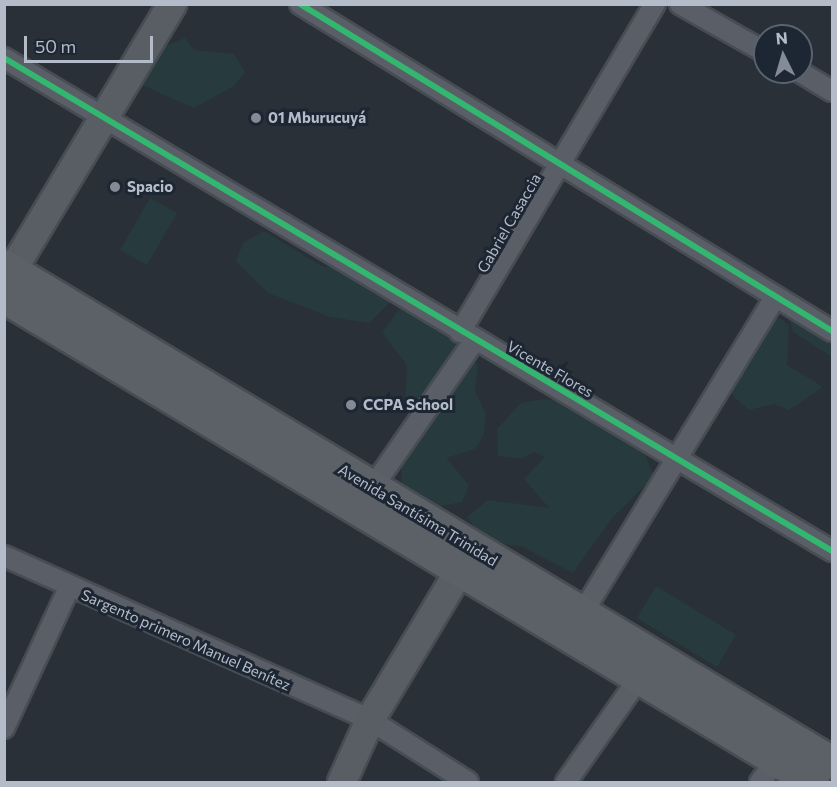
<!DOCTYPE html>
<html>
<head>
<meta charset="utf-8">
<style>
	body { margin:0 }
	#map { position:relative; width:837px; height:787px; overflow:hidden; background:#2a3038; font-family:Commissioner,sans-serif }
	div>[style] { position:absolute }
	.green>* { inset:0; background:#273a3e }
	.roads { filter:drop-shadow(2px 0 #484c53) drop-shadow(-2px 0 #484c53) drop-shadow(0 2px #484c53) drop-shadow(0 -2px #484c53) }
	.street>* { height:20px; margin:-10px; padding:0 10px; transform-origin:10px; border-radius:10px; background:#5a5e66 }
	.secondary>* { height:28px; margin:-14px; padding:0 14px; transform-origin:14px; border-radius:14px; background:#595d64 }
	.primary>* { height:32px; margin:-16px; padding:0 16px; transform-origin:16px; border-radius:16px; background:#5c6168 }
	.cycleway>* { height:6px; margin:-3px; padding:0 3px; transform-origin:3px; border-radius:3px; background:#33b770 }
	.dots>* { width:16px; height:16px; translate:-50% -50%; box-sizing:border-box; border:3px solid #1d2633; border-radius:50% }
	span { translate:-50% -50%; white-space:nowrap; text-align:center; line-height:1.15; -webkit-text-stroke:6px #1d2633; paint-order:stroke }
	.poi-label { font-size:15px; color:#b4bcc9; font-weight:700 }
	.left { translate:0 -50%; text-align:left }
	.street-label { font-size:15px; color:#b4bcc9 }
	.frame { position:absolute; inset:0; border:6px solid #b4bcc9; pointer-events:none }
	.north { position:absolute; left:753px; top:24px; width:60px; height:60px; box-sizing:border-box; background:#1d2633; border:2px solid #59626f; border-radius:50%; rotate:355deg; font-size:16px; font-weight:700; line-height:24px; text-align:center; color:#b4bcc9 }
	.north::after { content:''; display:block; margin:auto; width:21px; height:27px; background:#848b96; clip-path:polygon(50% 0,100% 100%,50% 72%,0 100%) }
	.scale { position:absolute; left:24px; top:36px; width:129px; height:27px; box-sizing:border-box; border:3px solid #b4bcc9; border-top:0; padding-left:8px; font-size:18px; line-height:21px; white-space:nowrap; color:#b4bcc9; -webkit-text-stroke:4px #1d2633; paint-order:stroke }
</style>
</head>
<body>
<div id="map">
	<div class="green">
		<div style="clip-path:polygon(185px 38px,194px 50px,234px 54px,245px 72px,234px 86px,194px 108px,142px 85px,137px 70px,146px 54px)"></div>
		<div style="clip-path:polygon(150px 198px,177px 213px,147px 265px,120px 250px)"></div>
		<div style="clip-path:polygon(264px 231px,323px 267px,373px 264px,388px 278px,395px 297px,369px 323px,330px 317px,268px 293px,236px 261px,243px 243px)"></div>
		<div style="clip-path:polygon(804px 300px,832px 323px,832px 357px,793px 332px,787px 313px)"></div>
		<div style="clip-path:polygon(400px 308px,420px 310px,454px 328px,460px 356px,478px 364px,475px 391px,486px 414px,484px 434px,475px 449px,446px 458px,469px 485px,462px 502px,436px 507px,402px 484px,401px 463px,419px 432px,405px 404px,407px 365px,382px 333px)"></div>
		<div style="clip-path:polygon(780px 318px,789px 326px,787px 365px,823px 387px,789px 410px,774px 404px,749px 410px,734px 397px,725px 376px,762px 321px)"></div>
		<div style="clip-path:polygon(543px 399px,575px 403px,642px 448px,654px 476px,611px 519px,573px 573px,521px 546px,500px 544px,479px 533px,467px 517px,488px 500px,549px 508px,524px 479px,545px 457px,534px 452px,520px 459px,498px 456px,497px 429px,521px 403px)"></div>
		<div style="clip-path:polygon(656px 586px,736px 635px,717px 667px,637px 618px)"></div>
	</div>
	<div class="roads">
		<div class="street">
			<div style="left:300px;top:4px;width:624px;rotate:31.58deg"></div>
			<div style="left:680px;top:4px;width:98px;rotate:29.5deg"></div>
			<div style="left:4px;top:58px;width:964px;rotate:30.77deg"></div>
			<div style="left:800px;top:72px;width:37px;rotate:31deg"></div>
			<div style="left:460px;top:332px;width:382px;rotate:-59.3deg"></div>
			<div style="left:372px;top:488px;width:180px;rotate:-55.2deg"></div>
			<div style="left:4px;top:556px;width:401px;rotate:24.1deg"></div>
			<div style="left:370px;top:720px;width:116px;rotate:32.3deg"></div>
			<div style="left:583px;top:612px;width:369px;rotate:-58.6deg"></div>
			<div style="left:4px;top:728px;width:154px;rotate:-65.1deg"></div>
			<div style="left:566px;top:782px;width:127px;rotate:-54.9deg"></div>
			<div style="left:760px;top:782px;width:26px;rotate:-53deg"></div>
		</div>
		<div class="secondary">
			<div style="left:4px;top:284px;width:327px;rotate:-59deg"></div>
			<div style="left:342px;top:782px;width:68px;rotate:-65.7deg"></div>
			<div style="left:370px;top:720px;width:196px;rotate:-59deg"></div>
		</div>
		<div class="primary">
			<div style="left:4px;top:266px;width:966px;rotate:30.97deg"></div>
			<div style="left:4px;top:297px;width:943px;rotate:30.94deg"></div>
		</div>
	</div>
	<div class="cycleway">
		<div style="left:300px;top:4px;width:624px;rotate:31.58deg"></div>
		<div style="left:4px;top:58px;width:964px;rotate:30.77deg"></div>
	</div>
	<div class="dots">
		<div style="left:256px;top:118px;background:#848b96"></div>
		<div style="left:115px;top:187px;background:#848b96"></div>
		<div style="left:351px;top:405px;background:#848b96"></div>
	</div>
	<div class="poi-label">
		<span class="left" style="left:268px;top:118px">01 Mburucuyá</span>
		<span class="left" style="left:127px;top:187px">Spacio</span>
		<span class="left" style="left:363px;top:405px">CCPA School</span>
	</div>
	<div class="street-label">
		<span style="left:509px;top:223px;rotate:-60deg">Gabriel Casaccia</span>
		<span style="left:550px;top:369px;rotate:30deg">Vicente Flores</span>
		<span style="left:418px;top:515px;rotate:31deg">Avenida Santísima Trinidad</span>
		<span style="left:186px;top:640px;rotate:24deg">Sargento primero Manuel Benítez</span>
	</div>
	<div class="frame"></div>
	<div class="north">N</div>
	<div class="scale">50 m</div>
</div>
</body>
</html>
